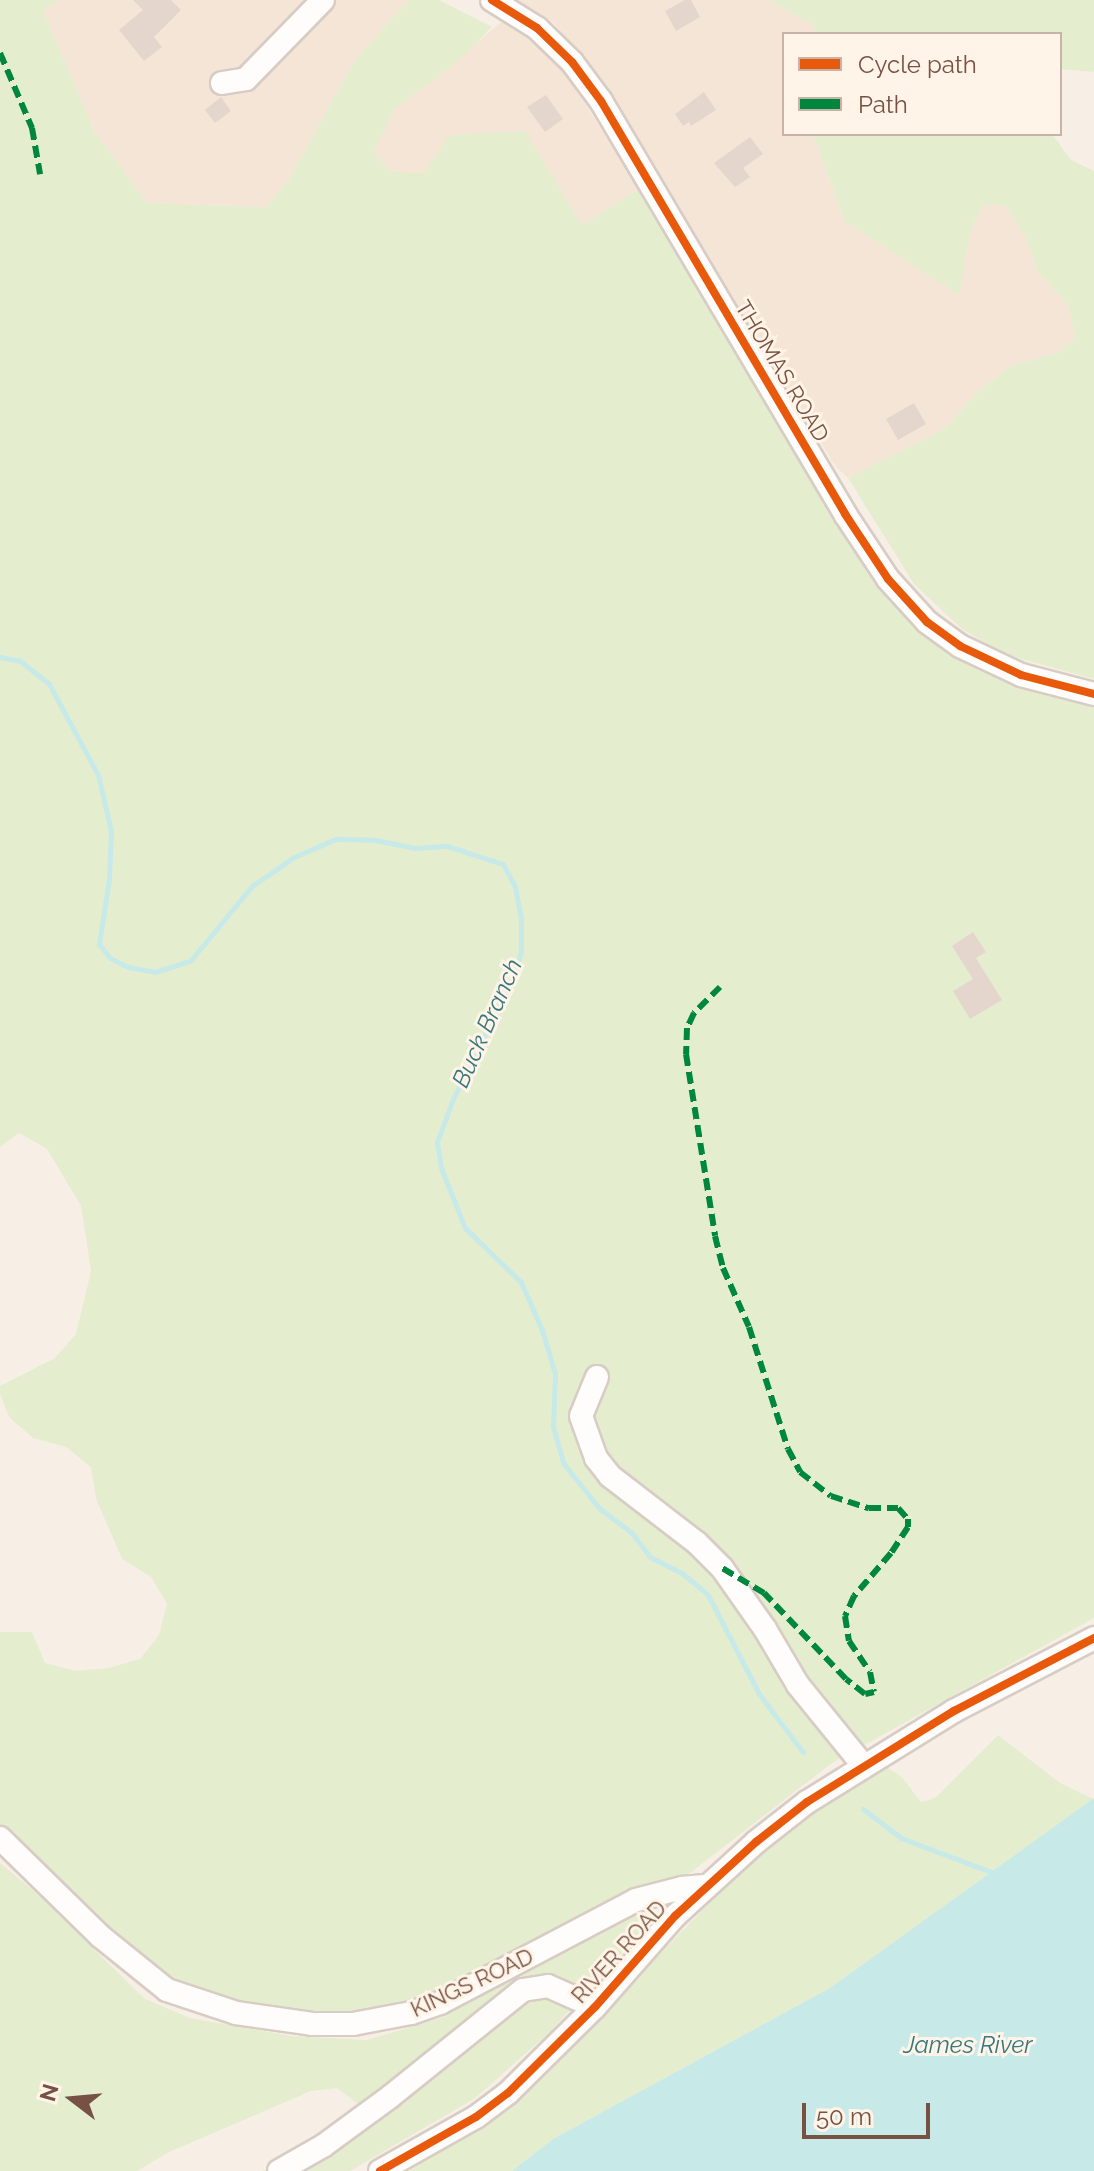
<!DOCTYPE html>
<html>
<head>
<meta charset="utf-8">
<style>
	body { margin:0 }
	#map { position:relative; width:1094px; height:2171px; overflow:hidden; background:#f7efe6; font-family:Raleway,sans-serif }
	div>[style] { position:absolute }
	.residential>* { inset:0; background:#f5e5d6 }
	.green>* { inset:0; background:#e4eecf }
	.water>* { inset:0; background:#c7e9e8 }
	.stream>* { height:5px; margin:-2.5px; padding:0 2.5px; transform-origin:2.5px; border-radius:2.5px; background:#c7e9e8 }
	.building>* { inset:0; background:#e4d6cd }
	.roads { filter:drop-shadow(2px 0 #d8ccc4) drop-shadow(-2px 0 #d8ccc4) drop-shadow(0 2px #d8ccc4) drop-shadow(0 -2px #d8ccc4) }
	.minor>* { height:22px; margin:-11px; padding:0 11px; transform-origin:11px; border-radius:11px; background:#fefdfb }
	.quiet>* { height:6px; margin-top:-3px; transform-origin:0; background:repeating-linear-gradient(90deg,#00873e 0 12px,transparent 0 18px) }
	.cycleway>* { height:8px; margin:-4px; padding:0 4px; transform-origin:4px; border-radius:4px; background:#e8590c }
	span { translate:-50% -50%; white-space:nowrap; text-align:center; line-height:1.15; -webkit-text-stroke:6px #fff4e7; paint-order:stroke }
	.street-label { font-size:22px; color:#775244 }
	.water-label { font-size:24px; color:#37787e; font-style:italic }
	.legend { position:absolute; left:782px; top:32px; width:280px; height:104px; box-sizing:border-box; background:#fff4e7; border:2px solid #c9b3a6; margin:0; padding:10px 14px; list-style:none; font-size:24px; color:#775244 }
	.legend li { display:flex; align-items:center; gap:16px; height:40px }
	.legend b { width:40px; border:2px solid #c9b3a6 }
	.north { position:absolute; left:32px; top:2059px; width:80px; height:80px; -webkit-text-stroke:6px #fff4e7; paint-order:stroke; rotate:286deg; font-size:22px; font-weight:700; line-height:32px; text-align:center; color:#775244 }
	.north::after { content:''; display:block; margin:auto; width:28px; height:36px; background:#775244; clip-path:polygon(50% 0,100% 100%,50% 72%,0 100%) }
	.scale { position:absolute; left:802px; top:2103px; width:128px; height:36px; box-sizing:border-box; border:4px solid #775244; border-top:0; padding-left:10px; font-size:24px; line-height:28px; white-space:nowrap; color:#775244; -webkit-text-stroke:6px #fff4e7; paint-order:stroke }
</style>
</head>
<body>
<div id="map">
	<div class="residential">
		<div style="clip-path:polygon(60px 0,409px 0,355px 60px,289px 179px,267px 207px,147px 203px,94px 131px,43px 10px)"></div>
		<div style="clip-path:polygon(516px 0,768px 0,814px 25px,815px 34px,784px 34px,784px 134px,813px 134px,844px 221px,959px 294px,971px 230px,983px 204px,1007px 206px,1026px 239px,1038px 272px,1068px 305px,1077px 337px,1058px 352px,1011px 366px,978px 392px,946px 428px,848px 478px,836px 467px,662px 188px,605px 89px,554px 23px)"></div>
		<div style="clip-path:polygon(504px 20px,532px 37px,565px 72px,639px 189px,582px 226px,424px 173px,389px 171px,373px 151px,395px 109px)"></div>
	</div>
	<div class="green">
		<div style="clip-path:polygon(0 0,60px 0,43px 10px,94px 131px,147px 203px,267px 207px,289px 179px,355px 60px,409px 0,439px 0,492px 27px,458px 61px,395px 109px,374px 151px,389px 171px,424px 173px,449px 135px,525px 131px,582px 225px,639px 189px,835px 520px,879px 587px,919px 631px,953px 656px,1017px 686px,1094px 706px,1094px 1618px,832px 1763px,681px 1880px,438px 1995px,352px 2016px,278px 2012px,193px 1993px,150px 1970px,0 1827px,0 1632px,32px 1632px,45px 1663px,76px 1671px,108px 1668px,140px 1659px,159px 1635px,167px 1604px,151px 1577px,122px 1559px,96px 1499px,91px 1467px,66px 1447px,33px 1438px,9px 1417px,0 1394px,0 1386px,55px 1358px,76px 1334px,91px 1271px,81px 1206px,47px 1149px,19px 1133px,0 1147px)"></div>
		<div style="clip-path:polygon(768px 0,1094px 0,1094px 72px,1060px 69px,1060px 34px,815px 34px,814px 25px)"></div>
		<div style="clip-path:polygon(813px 134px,1052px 134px,1071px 160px,1094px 171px,1094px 679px,1003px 654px,962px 629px,914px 584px,848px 478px,946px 428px,978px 392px,1011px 366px,1058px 352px,1076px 337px,1068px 305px,1038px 272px,1026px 239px,1006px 206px,983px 204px,971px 230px,959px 295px,844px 221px)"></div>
		<div style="clip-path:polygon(998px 1735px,1060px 1783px,1093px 1799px,830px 1988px,553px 2139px,512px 2171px,409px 2171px,478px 2128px,552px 2065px,755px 1856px,825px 1802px,886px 1767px,901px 1776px,921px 1802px,935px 1798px)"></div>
		<div style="clip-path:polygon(0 1863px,35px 1892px,145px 1999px,190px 2018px,292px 2036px,367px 2040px,443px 2017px,640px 1910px,653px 1919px,549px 2033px,474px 2099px,350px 2171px,262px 2171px,281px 2163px,362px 2107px,337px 2088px,311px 2091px,169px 2152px,137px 2171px,0 2171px)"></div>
	</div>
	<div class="water">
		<div style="clip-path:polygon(1094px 1798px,1094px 2171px,512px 2171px,553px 2139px,830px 1988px)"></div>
	</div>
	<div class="stream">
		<div style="left:0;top:657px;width:20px;rotate:11deg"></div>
		<div style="left:20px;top:661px;width:37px;rotate:38deg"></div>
		<div style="left:49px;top:684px;width:103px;rotate:61.7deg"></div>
		<div style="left:98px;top:775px;width:57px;rotate:76.9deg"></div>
		<div style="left:111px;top:831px;width:48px;rotate:92.4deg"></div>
		<div style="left:109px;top:879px;width:66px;rotate:98.7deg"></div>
		<div style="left:99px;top:944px;width:18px;rotate:52deg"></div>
		<div style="left:110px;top:958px;width:20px;rotate:27deg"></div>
		<div style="left:128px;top:967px;width:27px;rotate:10deg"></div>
		<div style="left:155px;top:972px;width:38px;rotate:-18deg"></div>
		<div style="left:191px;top:960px;width:96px;rotate:-50.5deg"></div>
		<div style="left:252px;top:886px;width:51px;rotate:-34.6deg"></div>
		<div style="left:294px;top:857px;width:46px;rotate:-23.2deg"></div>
		<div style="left:336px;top:839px;width:39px;rotate:1deg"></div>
		<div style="left:375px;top:840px;width:41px;rotate:11.3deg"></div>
		<div style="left:415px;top:848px;width:32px;rotate:-4deg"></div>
		<div style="left:447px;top:846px;width:59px;rotate:17.8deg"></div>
		<div style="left:503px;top:864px;width:26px;rotate:62deg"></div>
		<div style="left:515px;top:887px;width:32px;rotate:79deg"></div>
		<div style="left:521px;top:918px;width:34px;rotate:90deg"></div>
		<div style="left:521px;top:952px;width:35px;rotate:108deg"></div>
		<div style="left:510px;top:985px;width:127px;rotate:116.6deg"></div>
		<div style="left:453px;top:1099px;width:46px;rotate:110.4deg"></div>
		<div style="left:437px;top:1142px;width:26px;rotate:81deg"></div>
		<div style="left:441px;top:1168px;width:65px;rotate:68.2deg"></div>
		<div style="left:465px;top:1228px;width:78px;rotate:44deg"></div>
		<div style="left:521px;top:1282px;width:52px;rotate:66.4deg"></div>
		<div style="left:542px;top:1330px;width:46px;rotate:73.5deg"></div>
		<div style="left:555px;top:1374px;width:53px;rotate:92.2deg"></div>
		<div style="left:553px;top:1427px;width:37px;rotate:74deg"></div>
		<div style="left:563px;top:1463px;width:58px;rotate:51.3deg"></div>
		<div style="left:599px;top:1508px;width:41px;rotate:37.1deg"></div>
		<div style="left:632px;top:1533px;width:30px;rotate:53deg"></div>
		<div style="left:650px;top:1557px;width:36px;rotate:27deg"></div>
		<div style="left:682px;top:1573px;width:34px;rotate:40deg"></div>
		<div style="left:708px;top:1595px;width:111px;rotate:62.7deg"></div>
		<div style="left:759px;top:1694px;width:73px;rotate:52.8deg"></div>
		<div style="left:863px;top:1809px;width:48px;rotate:37.3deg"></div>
		<div style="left:901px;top:1838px;width:96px;rotate:20.7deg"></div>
		<div style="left:991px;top:1872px;width:6px;rotate:51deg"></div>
	</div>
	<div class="building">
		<div style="clip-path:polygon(133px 0,171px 0,181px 10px,154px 37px,162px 47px,144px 61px,119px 30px,143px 10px)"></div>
		<div style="clip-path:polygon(685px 0,691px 0,700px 17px,676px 31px,665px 11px)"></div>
		<div style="clip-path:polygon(704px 92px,716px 110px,691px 126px,689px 122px,683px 126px,675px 114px)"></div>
		<div style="clip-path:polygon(546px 95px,563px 119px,545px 132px,527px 107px)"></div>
		<div style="clip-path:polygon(221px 97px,231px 111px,215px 123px,205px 110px)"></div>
		<div style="clip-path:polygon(750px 137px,763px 154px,743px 168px,750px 177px,735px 187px,714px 163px)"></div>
		<div style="clip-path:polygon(914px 403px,926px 424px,898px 440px,886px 419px)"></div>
		<div style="clip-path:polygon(973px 932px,986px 952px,976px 958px,1002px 1000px,970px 1019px,953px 991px,973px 979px,952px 946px)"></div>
	</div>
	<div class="roads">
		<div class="minor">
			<div style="left:492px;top:0;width:53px;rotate:31.9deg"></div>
			<div style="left:537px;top:28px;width:49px;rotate:44.2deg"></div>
			<div style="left:572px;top:62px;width:49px;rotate:53.4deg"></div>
			<div style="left:601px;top:101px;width:480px;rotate:59.4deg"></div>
			<div style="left:845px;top:514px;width:78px;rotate:56.5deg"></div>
			<div style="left:888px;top:579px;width:58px;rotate:47.8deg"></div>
			<div style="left:927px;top:622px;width:41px;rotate:36deg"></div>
			<div style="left:960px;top:646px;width:68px;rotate:25.4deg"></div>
			<div style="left:1021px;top:675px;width:75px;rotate:14.6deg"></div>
			<div style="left:222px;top:83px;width:24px;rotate:-9deg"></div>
			<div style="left:246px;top:79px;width:110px;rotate:-45.7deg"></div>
			<div style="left:597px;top:1377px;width:42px;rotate:112.3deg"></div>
			<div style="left:581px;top:1416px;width:45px;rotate:70.3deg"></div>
			<div style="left:596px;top:1458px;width:23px;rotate:52deg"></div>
			<div style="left:610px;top:1476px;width:110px;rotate:37.6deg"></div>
			<div style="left:697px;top:1543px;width:35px;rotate:45deg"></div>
			<div style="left:722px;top:1568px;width:75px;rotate:54.8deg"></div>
			<div style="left:765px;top:1629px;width:65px;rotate:59.5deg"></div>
			<div style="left:798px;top:1685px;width:103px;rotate:50.9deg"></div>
			<div style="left:0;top:1838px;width:140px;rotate:44.4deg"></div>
			<div style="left:100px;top:1936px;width:86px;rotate:38.9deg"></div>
			<div style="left:167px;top:1990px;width:73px;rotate:18.4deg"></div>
			<div style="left:236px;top:2013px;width:77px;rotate:8.2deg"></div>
			<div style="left:312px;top:2024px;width:41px"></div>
			<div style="left:353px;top:2024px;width:59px;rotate:-10.7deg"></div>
			<div style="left:411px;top:2013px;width:31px;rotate:-19deg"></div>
			<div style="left:440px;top:2003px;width:221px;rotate:-27.7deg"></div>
			<div style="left:636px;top:1900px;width:48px;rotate:-14.6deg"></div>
			<div style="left:682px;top:1888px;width:25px;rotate:-5deg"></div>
			<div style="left:279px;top:2171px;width:51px;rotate:-29.6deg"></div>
			<div style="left:323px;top:2146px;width:84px;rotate:-36.3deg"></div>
			<div style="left:391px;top:2096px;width:169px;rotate:-38.8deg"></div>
			<div style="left:523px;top:1990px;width:25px;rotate:-9deg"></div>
			<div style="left:548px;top:1986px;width:51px;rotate:24.1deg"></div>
			<div style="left:380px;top:2171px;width:110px;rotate:-29.4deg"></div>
			<div style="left:476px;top:2117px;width:40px;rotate:-37deg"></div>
			<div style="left:508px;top:2093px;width:122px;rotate:-44.7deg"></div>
			<div style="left:595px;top:2007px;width:121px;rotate:-48.7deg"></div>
			<div style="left:675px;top:1916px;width:110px;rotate:-42.4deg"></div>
			<div style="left:756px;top:1842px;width:65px;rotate:-38.1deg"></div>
			<div style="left:807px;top:1802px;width:173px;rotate:-31.8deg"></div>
			<div style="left:954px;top:1711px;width:158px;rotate:-27.5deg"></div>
		</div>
	</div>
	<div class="quiet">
		<div style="left:0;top:53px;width:82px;rotate:66.9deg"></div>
		<div style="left:32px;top:128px;width:47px;rotate:80.1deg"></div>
		<div style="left:720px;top:987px;width:37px;rotate:135deg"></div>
		<div style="left:694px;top:1013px;width:17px;rotate:115deg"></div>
		<div style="left:687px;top:1028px;width:26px;rotate:92deg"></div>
		<div style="left:686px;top:1054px;width:184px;rotate:80.9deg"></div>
		<div style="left:715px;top:1236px;width:33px;rotate:76deg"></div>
		<div style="left:723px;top:1268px;width:64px;rotate:66.2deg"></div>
		<div style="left:749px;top:1327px;width:128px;rotate:72.3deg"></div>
		<div style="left:788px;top:1449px;width:26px;rotate:62deg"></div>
		<div style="left:800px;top:1472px;width:39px;rotate:38deg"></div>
		<div style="left:831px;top:1496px;width:40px;rotate:18deg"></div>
		<div style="left:869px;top:1508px;width:29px"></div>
		<div style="left:898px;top:1508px;width:15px;rotate:48deg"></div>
		<div style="left:908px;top:1519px;width:8px;rotate:90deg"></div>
		<div style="left:908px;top:1527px;width:31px;rotate:123deg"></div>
		<div style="left:891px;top:1553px;width:57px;rotate:130.7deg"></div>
		<div style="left:854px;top:1596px;width:22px;rotate:114deg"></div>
		<div style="left:845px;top:1616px;width:25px;rotate:81deg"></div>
		<div style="left:849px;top:1641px;width:37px;rotate:56deg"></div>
		<div style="left:870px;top:1672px;width:20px;rotate:79deg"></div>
		<div style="left:874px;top:1692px;width:9px;rotate:167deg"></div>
		<div style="left:865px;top:1694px;width:24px;rotate:-142deg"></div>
		<div style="left:846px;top:1679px;width:119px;rotate:-133.6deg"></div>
		<div style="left:764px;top:1593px;width:49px;rotate:-149.2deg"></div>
	</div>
	<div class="cycleway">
		<div style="left:492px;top:0;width:53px;rotate:31.9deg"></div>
		<div style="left:537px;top:28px;width:49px;rotate:44.2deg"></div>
		<div style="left:572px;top:62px;width:49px;rotate:53.4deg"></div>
		<div style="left:601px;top:101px;width:480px;rotate:59.4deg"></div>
		<div style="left:845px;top:514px;width:78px;rotate:56.5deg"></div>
		<div style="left:888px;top:579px;width:58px;rotate:47.8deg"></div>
		<div style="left:927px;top:622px;width:41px;rotate:36deg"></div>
		<div style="left:960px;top:646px;width:68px;rotate:25.4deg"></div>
		<div style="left:1021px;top:675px;width:75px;rotate:14.6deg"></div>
		<div style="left:380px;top:2171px;width:110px;rotate:-29.4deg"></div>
		<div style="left:476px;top:2117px;width:40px;rotate:-37deg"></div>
		<div style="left:508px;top:2093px;width:122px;rotate:-44.7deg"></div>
		<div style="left:595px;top:2007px;width:121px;rotate:-48.7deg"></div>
		<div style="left:675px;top:1916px;width:110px;rotate:-42.4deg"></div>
		<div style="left:756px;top:1842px;width:65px;rotate:-38.1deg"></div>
		<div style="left:807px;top:1802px;width:173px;rotate:-31.8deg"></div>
		<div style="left:954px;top:1711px;width:158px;rotate:-27.5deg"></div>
	</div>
	<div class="street-label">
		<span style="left:782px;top:371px;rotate:59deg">THOMAS ROAD</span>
		<span style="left:619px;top:1952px;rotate:-48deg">RIVER ROAD</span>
		<span style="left:472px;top:1983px;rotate:-25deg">KINGS ROAD</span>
	</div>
	<div class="water-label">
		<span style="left:487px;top:1023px;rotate:-66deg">Buck Branch</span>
		<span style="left:968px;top:2045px">James River</span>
	</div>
	<ul class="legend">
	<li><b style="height:10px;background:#e8590c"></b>Cycle path</li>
	<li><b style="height:10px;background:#00873e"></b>Path</li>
	</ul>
	<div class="north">N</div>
	<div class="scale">50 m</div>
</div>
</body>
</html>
